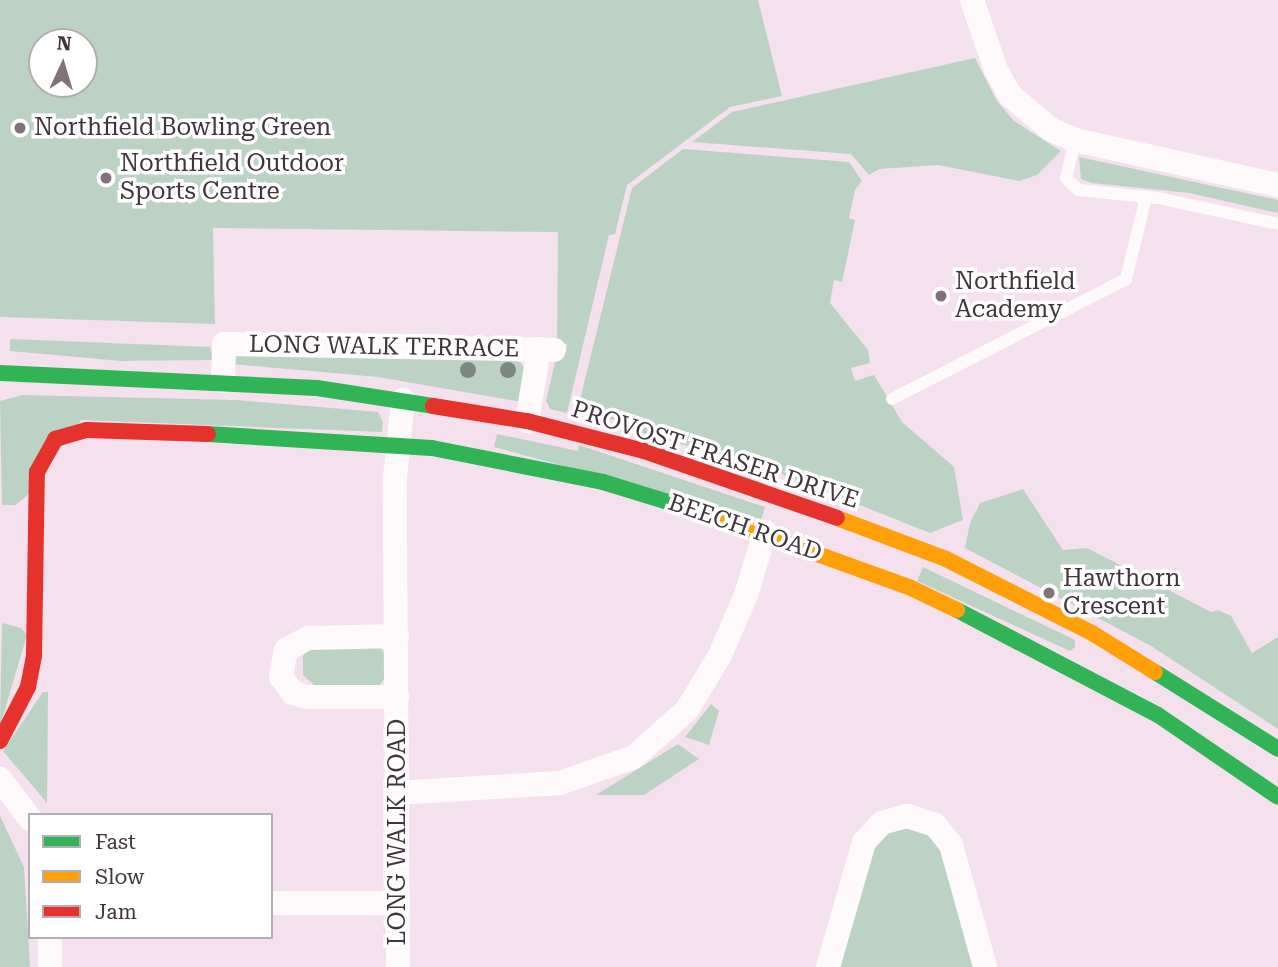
<!DOCTYPE html>
<html>
<head>
<meta charset="utf-8">
<style>
	body { margin:0 }
	#map { position:relative; width:1278px; height:967px; overflow:hidden; background:#f5e1ee; font-family:"Roboto Serif",serif }
	div>[style] { position:absolute }
	.green>* { inset:0; background:#bcd2c5 }
	.lane>* { height:12px; margin:-6px; padding:0 6px; transform-origin:6px; border-radius:6px; background:#fefafc }
	.street>* { height:24px; margin:-12px; padding:0 12px; transform-origin:12px; border-radius:12px; background:#fefafc }
	.fast>* { height:16px; margin:-8px; padding:0 8px; transform-origin:8px; border-radius:8px; background:#30b455 }
	.slow>* { height:16px; margin:-8px; padding:0 8px; transform-origin:8px; border-radius:8px; background:#ff9f0a }
	.jam>* { height:16px; margin:-8px; padding:0 8px; transform-origin:8px; border-radius:8px; background:#e5322d }
	.trees>* { width:16px; height:16px; margin:-8px; border-radius:50%; background:#7c8983 }
	.dots>* { width:19px; height:19px; translate:-50% -50%; box-sizing:border-box; border:4px solid #fff; border-radius:50% }
	span { translate:-50% -50%; white-space:nowrap; text-align:center; line-height:1.15; -webkit-text-stroke:7px #fff; paint-order:stroke }
	.poi-label { font-size:24px; color:#41343d }
	.left { translate:0 -50%; text-align:left }
	.street-label { font-size:24px; color:#41343d }
	.legend { position:absolute; left:28px; top:813px; width:245px; height:126px; box-sizing:border-box; background:#fff; border:2px solid #b3aeb1; margin:0; padding:9px 12px; list-style:none; font-size:21px; color:#41343d }
	.legend li { display:flex; align-items:center; gap:14px; height:35px }
	.legend b { width:35px; border:2px solid #b3aeb1 }
	.north { position:absolute; left:28px; top:28px; width:70px; height:70px; box-sizing:border-box; background:#fff; border:2px solid #b3aeb1; border-radius:50%; rotate:4deg; font-size:19px; font-weight:700; line-height:28px; text-align:center; color:#41343d }
	.north::after { content:''; display:block; margin:auto; width:24px; height:32px; background:#80717b; clip-path:polygon(50% 0,100% 100%,50% 72%,0 100%) }
</style>
</head>
<body>
<div id="map">
	<div class="green">
		<div style="clip-path:polygon(evenodd,0 0,758px 0,782px 96px,730px 107px,627px 185px,615px 234px,609px 235px,567px 413px,550px 409px,546px 401px,557px 354px,566px 352px,567px 344px,557px 343px,558px 232px,213px 228px,215px 324px,0 317px,0 0,42px 42px,84px 42px,84px 84px,42px 84px,42px 42px)"></div>
		<div style="clip-path:polygon(975px 58px,997px 101px,1014px 121px,1061px 151px,1037px 175px,1019px 181px,938px 165px,879px 169px,869px 175px,851px 154px,692px 142px,732px 112px)"></div>
		<div style="clip-path:polygon(683px 149px,849px 162px,862px 181px,855px 190px,849px 218px,855px 220px,842px 282px,834px 280px,830px 303px,868px 350px,870px 363px,851px 368px,853px 375px,855px 381px,874px 375px,902px 422px,954px 467px,963px 520px,930px 533px,774px 471px,615px 425px,615px 420px,576px 416px,632px 188px)"></div>
		<div style="clip-path:polygon(1079px 157px,1278px 200px,1278px 213px,1189px 193px,1092px 183px,1081px 179px)"></div>
		<div style="clip-path:polygon(10px 339px,210px 347px,213px 360px,121px 361px,10px 351px)"></div>
		<div style="clip-path:polygon(233px 356px,509px 358px,521px 363px,527px 374px,522px 402px,378px 377px,232px 364px)"></div>
		<div style="clip-path:polygon(22px 395px,236px 400px,378px 412px,383px 422px,382px 432px,81px 420px,26px 497px,15px 505px,2px 505px,0 401px)"></div>
		<div style="clip-path:polygon(497px 434px,578px 451px,579px 445px,765px 507px,761px 520px,494px 447px)"></div>
		<div style="clip-path:polygon(1023px 489px,1063px 550px,1087px 548px,1211px 612px,1218px 610px,1231px 616px,1252px 653px,1278px 637px,1278px 729px,1151px 646px,965px 548px,970px 523px,980px 503px)"></div>
		<div style="clip-path:polygon(923px 567px,1075px 640px,1075px 647px,1070px 651px,917px 581px)"></div>
		<div style="clip-path:polygon(2px 623px,21px 628px,27px 635px,0 726px)"></div>
		<div style="clip-path:polygon(309px 648px,380px 648px,385px 653px,385px 677px,380px 685px,316px 687px,303px 675px,303px 656px)"></div>
		<div style="clip-path:polygon(43px 692px,48px 692px,47px 803px,3px 751px)"></div>
		<div style="clip-path:polygon(711px 704px,719px 711px,709px 745px,685px 737px)"></div>
		<div style="clip-path:polygon(678px 744px,699px 759px,644px 795px,596px 795px)"></div>
		<div style="clip-path:polygon(0 816px,24px 867px,30px 967px,0 967px)"></div>
		<div style="clip-path:polygon(907px 828px,931px 834px,942px 848px,976px 967px,835px 967px,874px 845px,886px 833px)"></div>
	</div>
	<div class="lane">
		<div style="left:1075px;top:140px;width:39px;rotate:103deg"></div>
		<div style="left:1066px;top:178px;width:17px;rotate:45deg"></div>
		<div style="left:1078px;top:190px;width:80px;rotate:5.7deg"></div>
		<div style="left:1158px;top:198px;width:123px;rotate:12.2deg"></div>
		<div style="left:892px;top:399px;width:263px;rotate:-27.1deg"></div>
		<div style="left:1126px;top:279px;width:84px;rotate:-76.3deg"></div>
	</div>
	<div class="street">
		<div style="left:972px;top:0;width:74px;rotate:71.1deg"></div>
		<div style="left:996px;top:70px;width:29px;rotate:61deg"></div>
		<div style="left:1010px;top:95px;width:52px;rotate:40.4deg"></div>
		<div style="left:1050px;top:129px;width:27px;rotate:24deg"></div>
		<div style="left:1075px;top:140px;width:208px;rotate:12.5deg"></div>
		<div style="left:223px;top:381px;width:37px;rotate:-88deg"></div>
		<div style="left:224px;top:344px;width:330px;rotate:1deg"></div>
		<div style="left:527px;top:421px;width:73px;rotate:-80.5deg"></div>
		<div style="left:397px;top:697px;width:90px;rotate:180deg"></div>
		<div style="left:307px;top:697px;width:15px;rotate:-164deg"></div>
		<div style="left:293px;top:693px;width:20px;rotate:-127deg"></div>
		<div style="left:281px;top:677px;width:27px;rotate:-80deg"></div>
		<div style="left:286px;top:650px;width:25px;rotate:-29deg"></div>
		<div style="left:308px;top:638px;width:89px;rotate:-1.3deg"></div>
		<div style="left:0;top:779px;width:50px;rotate:53.1deg"></div>
		<div style="left:397px;top:793px;width:163px;rotate:-3.5deg"></div>
		<div style="left:560px;top:783px;width:78px;rotate:-19.4deg"></div>
		<div style="left:634px;top:757px;width:71px;rotate:-41.6deg"></div>
		<div style="left:687px;top:710px;width:64px;rotate:-59deg"></div>
		<div style="left:720px;top:655px;width:65px;rotate:-66.6deg"></div>
		<div style="left:746px;top:595px;width:66px;rotate:-73.2deg"></div>
		<div style="left:271px;top:903px;width:127px"></div>
		<div style="left:50px;top:937px;width:30px;rotate:90deg"></div>
		<div style="left:398px;top:967px;width:490px;rotate:-90.4deg"></div>
		<div style="left:395px;top:477px;width:78px;rotate:-84.1deg"></div>
		<div style="left:828px;top:967px;width:130px;rotate:-73.9deg"></div>
		<div style="left:864px;top:842px;width:26px;rotate:-47deg"></div>
		<div style="left:882px;top:823px;width:26px;rotate:-16deg"></div>
		<div style="left:907px;top:816px;width:29px;rotate:18deg"></div>
		<div style="left:935px;top:825px;width:26px;rotate:51deg"></div>
		<div style="left:951px;top:845px;width:127px;rotate:74.4deg"></div>
	</div>
	<div class="fast">
		<div style="left:0;top:373px;width:317px;rotate:2.7deg"></div>
		<div style="left:317px;top:388px;width:117px;rotate:8.8deg"></div>
		<div style="left:208px;top:434px;width:224px;rotate:3.6deg"></div>
		<div style="left:432px;top:448px;width:174px;rotate:11.2deg"></div>
		<div style="left:603px;top:482px;width:109px;rotate:17.1deg"></div>
		<div style="left:957px;top:610px;width:227px;rotate:27.6deg"></div>
		<div style="left:1158px;top:715px;width:145px;rotate:34.3deg"></div>
		<div style="left:1155px;top:672px;width:145px;rotate:32deg"></div>
	</div>
	<div class="slow">
		<div style="left:707px;top:514px;width:217px;rotate:19.9deg"></div>
		<div style="left:911px;top:588px;width:51px;rotate:25.6deg"></div>
		<div style="left:837px;top:518px;width:116px;rotate:20.6deg"></div>
		<div style="left:946px;top:559px;width:164px;rotate:26.9deg"></div>
		<div style="left:1092px;top:633px;width:74px;rotate:31.8deg"></div>
	</div>
	<div class="jam">
		<div style="left:433px;top:406px;width:95px;rotate:9.1deg"></div>
		<div style="left:527px;top:421px;width:121px;rotate:14.4deg"></div>
		<div style="left:644px;top:451px;width:204px;rotate:19.1deg"></div>
		<div style="left:0;top:741px;width:61px;rotate:-62.6deg"></div>
		<div style="left:28px;top:687px;width:33px;rotate:-79deg"></div>
		<div style="left:34px;top:655px;width:183px;rotate:-89.1deg"></div>
		<div style="left:37px;top:472px;width:38px;rotate:-61deg"></div>
		<div style="left:55px;top:439px;width:33px;rotate:-16deg"></div>
		<div style="left:87px;top:430px;width:121px;rotate:1.9deg"></div>
	</div>
	<div class="trees">
		<div style="left:468px;top:370px"></div>
		<div style="left:508px;top:370px"></div>
	</div>
	<div class="dots">
		<div style="left:20px;top:128px;background:#80717b"></div>
		<div style="left:106px;top:178px;background:#80717b"></div>
		<div style="left:941px;top:296px;background:#80717b"></div>
		<div style="left:1049px;top:593px;background:#80717b"></div>
	</div>
	<div class="poi-label">
		<span class="left" style="left:34px;top:128px">Northfield Bowling Green</span>
		<span class="left" style="left:120px;top:178px">Northfield Outdoor<br>Sports Centre</span>
		<span class="left" style="left:955px;top:296px">Northfield<br>Academy</span>
		<span class="left" style="left:1063px;top:593px">Hawthorn<br>Crescent</span>
	</div>
	<div class="street-label">
		<span style="left:384px;top:347px;rotate:1deg">LONG WALK TERRACE</span>
		<span style="left:715px;top:455px;rotate:18deg">PROVOST FRASER DRIVE</span>
		<span style="left:745px;top:528px;rotate:19deg">BEECH ROAD</span>
		<span style="left:398px;top:832px;rotate:-90deg">LONG WALK ROAD</span>
	</div>
	<ul class="legend">
	<li><b style="height:9px;background:#30b455"></b>Fast</li>
	<li><b style="height:9px;background:#ff9f0a"></b>Slow</li>
	<li><b style="height:9px;background:#e5322d"></b>Jam</li>
	</ul>
	<div class="north">N</div>
</div>
</body>
</html>
